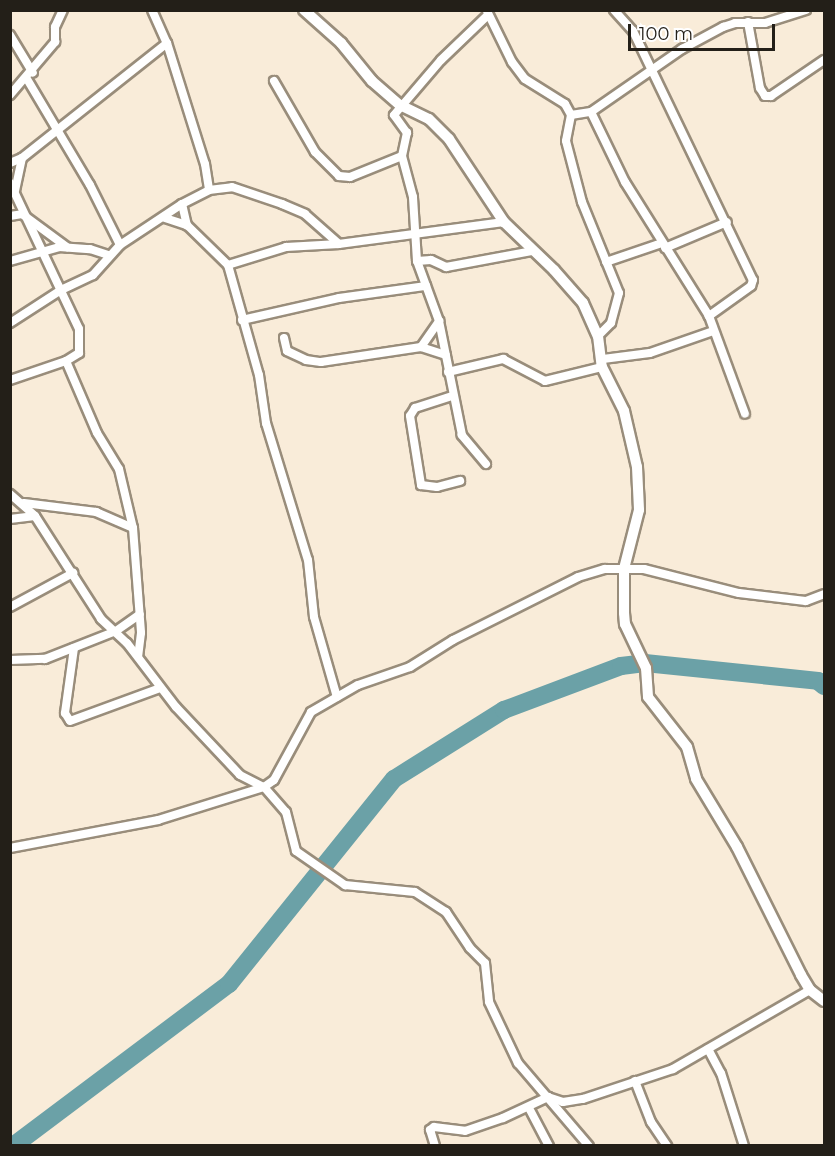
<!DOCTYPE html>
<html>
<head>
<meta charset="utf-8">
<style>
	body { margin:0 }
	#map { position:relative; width:835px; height:1156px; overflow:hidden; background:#f9ecd9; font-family:Montserrat,sans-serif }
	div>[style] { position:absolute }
	.river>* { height:18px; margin:-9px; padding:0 9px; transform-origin:9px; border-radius:9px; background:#6ba1a7 }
	.roads { filter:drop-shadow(2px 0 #998d7b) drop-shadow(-2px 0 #998d7b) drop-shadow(0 2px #998d7b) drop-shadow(0 -2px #998d7b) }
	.minor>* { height:8px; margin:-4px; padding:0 4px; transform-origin:4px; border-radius:4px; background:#fff }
	.tertiary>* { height:10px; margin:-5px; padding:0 5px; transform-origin:5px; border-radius:5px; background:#fff }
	span { translate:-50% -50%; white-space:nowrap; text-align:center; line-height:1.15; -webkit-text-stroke:5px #fff; paint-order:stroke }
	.frame { position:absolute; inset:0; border:12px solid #231f18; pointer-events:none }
	.scale { position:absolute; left:628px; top:24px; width:147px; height:27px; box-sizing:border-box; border:3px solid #231f18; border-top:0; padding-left:8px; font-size:18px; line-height:21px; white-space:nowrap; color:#231f18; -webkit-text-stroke:4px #fff; paint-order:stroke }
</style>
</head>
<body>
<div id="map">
	<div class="river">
		<div style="left:13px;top:1146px;width:270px;rotate:-36.9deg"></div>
		<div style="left:229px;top:984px;width:263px;rotate:-51.2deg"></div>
		<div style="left:394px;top:779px;width:130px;rotate:-32.1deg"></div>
		<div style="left:504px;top:710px;width:125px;rotate:-20.6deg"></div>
		<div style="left:621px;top:666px;width:24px;rotate:-7deg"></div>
		<div style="left:645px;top:663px;width:174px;rotate:5.9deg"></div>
		<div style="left:818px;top:681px;width:8px;rotate:40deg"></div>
	</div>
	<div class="roads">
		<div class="minor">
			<div style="left:152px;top:10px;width:36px;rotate:66deg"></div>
			<div style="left:167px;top:43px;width:127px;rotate:72.6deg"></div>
			<div style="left:205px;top:164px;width:26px;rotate:81deg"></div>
			<div style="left:614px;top:10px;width:28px;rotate:48deg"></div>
			<div style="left:633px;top:31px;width:276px;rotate:64.3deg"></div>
			<div style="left:753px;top:280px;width:6px;rotate:108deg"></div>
			<div style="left:751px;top:286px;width:52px;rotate:144.5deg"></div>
			<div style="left:487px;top:11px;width:57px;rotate:63.9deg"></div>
			<div style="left:512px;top:62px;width:21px;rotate:53deg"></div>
			<div style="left:525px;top:79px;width:47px;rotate:32deg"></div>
			<div style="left:565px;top:104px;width:13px;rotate:61deg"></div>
			<div style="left:571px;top:115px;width:26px;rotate:101deg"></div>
			<div style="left:566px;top:141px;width:63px;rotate:75.3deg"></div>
			<div style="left:582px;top:202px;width:98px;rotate:67.9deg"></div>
			<div style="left:619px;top:293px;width:31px;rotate:105deg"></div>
			<div style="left:611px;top:323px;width:18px;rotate:135deg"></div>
			<div style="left:748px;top:22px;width:67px;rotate:79.7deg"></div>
			<div style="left:760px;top:88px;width:9px;rotate:58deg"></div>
			<div style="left:765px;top:96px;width:6px"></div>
			<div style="left:771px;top:96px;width:64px;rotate:-34.2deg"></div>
			<div style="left:10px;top:35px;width:44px;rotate:58.8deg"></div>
			<div style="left:27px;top:79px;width:123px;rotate:59.3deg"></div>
			<div style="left:90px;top:185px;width:67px;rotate:63.4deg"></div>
			<div style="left:274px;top:81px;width:82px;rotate:60deg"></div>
			<div style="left:315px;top:152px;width:34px;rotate:45deg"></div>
			<div style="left:339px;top:176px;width:11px;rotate:5deg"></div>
			<div style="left:350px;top:177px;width:56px;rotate:-22deg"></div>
			<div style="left:10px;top:95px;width:70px;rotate:-49.7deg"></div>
			<div style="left:55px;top:42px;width:15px;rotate:-90deg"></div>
			<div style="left:55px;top:27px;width:19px;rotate:-65deg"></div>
			<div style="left:591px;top:112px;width:78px;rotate:64.1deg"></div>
			<div style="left:625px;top:182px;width:158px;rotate:57.9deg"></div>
			<div style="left:709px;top:316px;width:104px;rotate:69.8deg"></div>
			<div style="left:571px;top:115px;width:20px;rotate:-9deg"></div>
			<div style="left:591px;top:112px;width:111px;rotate:-34.7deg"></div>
			<div style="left:682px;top:49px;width:47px;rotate:-28.2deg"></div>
			<div style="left:723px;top:27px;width:13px;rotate:-18deg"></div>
			<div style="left:735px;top:23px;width:30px"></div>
			<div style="left:765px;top:23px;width:43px;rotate:-17.6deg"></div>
			<div style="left:22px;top:158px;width:185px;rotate:-38.4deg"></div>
			<div style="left:10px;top:163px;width:13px;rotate:-23deg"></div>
			<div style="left:22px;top:158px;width:33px;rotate:102deg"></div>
			<div style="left:10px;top:183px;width:161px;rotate:64.7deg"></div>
			<div style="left:79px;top:329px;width:24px;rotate:90deg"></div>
			<div style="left:79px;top:353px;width:15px;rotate:148deg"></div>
			<div style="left:66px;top:361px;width:78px;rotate:66.7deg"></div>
			<div style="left:97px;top:433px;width:42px;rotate:58.6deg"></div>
			<div style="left:119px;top:469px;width:61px;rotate:76.7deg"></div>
			<div style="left:133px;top:528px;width:105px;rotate:85.6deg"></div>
			<div style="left:141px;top:633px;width:23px;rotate:97deg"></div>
			<div style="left:182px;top:204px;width:22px;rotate:77deg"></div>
			<div style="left:10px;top:216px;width:12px;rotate:-9deg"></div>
			<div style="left:22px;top:214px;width:56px;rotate:36.3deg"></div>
			<div style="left:165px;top:218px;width:23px;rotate:18deg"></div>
			<div style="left:187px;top:225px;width:57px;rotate:44.3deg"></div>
			<div style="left:228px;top:265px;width:114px;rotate:74.3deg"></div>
			<div style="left:259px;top:375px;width:49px;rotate:81.7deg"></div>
			<div style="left:266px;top:423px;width:143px;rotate:73deg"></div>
			<div style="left:308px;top:560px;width:57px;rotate:84deg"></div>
			<div style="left:314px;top:617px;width:83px;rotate:74deg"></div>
			<div style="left:665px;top:248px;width:67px;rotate:-22.8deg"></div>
			<div style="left:10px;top:261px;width:51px;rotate:-15.9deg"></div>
			<div style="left:59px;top:247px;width:31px;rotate:4deg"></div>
			<div style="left:90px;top:249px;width:20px;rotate:18deg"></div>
			<div style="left:417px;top:261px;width:14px;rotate:-4deg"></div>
			<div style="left:431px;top:260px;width:17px;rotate:25deg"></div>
			<div style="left:446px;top:267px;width:87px;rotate:-10.5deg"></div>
			<div style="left:606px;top:262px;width:59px;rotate:-18.7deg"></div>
			<div style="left:228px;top:265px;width:61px;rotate:-17.2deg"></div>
			<div style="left:286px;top:247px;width:53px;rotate:-3.2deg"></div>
			<div style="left:242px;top:320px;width:99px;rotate:-12.8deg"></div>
			<div style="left:339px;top:298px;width:88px;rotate:-7.9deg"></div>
			<div style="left:10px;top:323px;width:61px;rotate:-32.9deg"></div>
			<div style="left:61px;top:290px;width:35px;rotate:-25deg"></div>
			<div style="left:93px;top:275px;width:40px;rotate:-48deg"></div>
			<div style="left:120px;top:245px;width:74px;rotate:-33.5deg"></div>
			<div style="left:182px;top:204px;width:30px;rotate:-27deg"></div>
			<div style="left:209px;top:190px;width:23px;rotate:-7deg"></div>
			<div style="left:232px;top:187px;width:53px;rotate:18.8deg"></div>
			<div style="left:282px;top:204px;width:25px;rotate:23deg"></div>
			<div style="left:305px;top:214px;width:45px;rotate:41.4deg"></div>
			<div style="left:339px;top:244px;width:166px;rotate:-7.6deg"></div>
			<div style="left:284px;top:338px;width:13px;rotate:77deg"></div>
			<div style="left:287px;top:351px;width:21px;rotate:25deg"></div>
			<div style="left:306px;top:360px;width:15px;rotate:8deg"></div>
			<div style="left:321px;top:362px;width:101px;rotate:-8.5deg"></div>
			<div style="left:421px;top:347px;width:32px;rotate:-55deg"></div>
			<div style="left:421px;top:347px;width:26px;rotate:18deg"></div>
			<div style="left:603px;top:359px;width:47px;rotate:-7.3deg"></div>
			<div style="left:650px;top:353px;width:67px;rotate:-19.2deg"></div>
			<div style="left:448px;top:372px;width:57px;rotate:-13.3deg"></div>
			<div style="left:503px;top:359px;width:47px;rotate:27.6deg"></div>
			<div style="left:545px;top:381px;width:59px;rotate:-13.8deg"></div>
			<div style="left:10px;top:380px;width:59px;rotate:-18.7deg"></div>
			<div style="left:452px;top:396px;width:39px;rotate:162deg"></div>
			<div style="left:415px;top:408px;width:9px;rotate:122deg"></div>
			<div style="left:410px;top:416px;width:70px;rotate:80.9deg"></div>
			<div style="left:421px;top:485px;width:16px;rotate:7deg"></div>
			<div style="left:437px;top:487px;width:24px;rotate:-15deg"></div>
			<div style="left:486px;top:464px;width:38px;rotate:-130deg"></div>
			<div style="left:462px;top:435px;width:116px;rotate:-101.4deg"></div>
			<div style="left:439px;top:321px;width:64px;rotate:-110.1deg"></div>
			<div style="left:417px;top:261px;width:64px;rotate:-93.6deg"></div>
			<div style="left:413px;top:197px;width:42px;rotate:-105deg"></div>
			<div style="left:402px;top:156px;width:24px;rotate:-78deg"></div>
			<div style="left:407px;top:133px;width:22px;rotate:-126deg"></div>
			<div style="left:394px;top:115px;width:72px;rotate:-49.5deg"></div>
			<div style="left:441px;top:60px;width:65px;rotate:-43.8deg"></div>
			<div style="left:10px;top:494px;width:33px;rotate:41deg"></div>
			<div style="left:35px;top:516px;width:122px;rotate:57.3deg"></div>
			<div style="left:101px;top:619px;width:35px;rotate:43deg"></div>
			<div style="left:127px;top:643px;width:81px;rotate:52.6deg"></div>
			<div style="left:176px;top:707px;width:93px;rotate:46.7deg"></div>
			<div style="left:240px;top:775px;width:27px;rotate:27deg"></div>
			<div style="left:264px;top:787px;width:33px;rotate:49deg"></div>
			<div style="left:286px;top:812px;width:40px;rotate:75.6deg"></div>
			<div style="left:296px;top:851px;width:60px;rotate:34.8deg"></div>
			<div style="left:345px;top:885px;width:70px;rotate:5.7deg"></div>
			<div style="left:415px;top:892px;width:37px;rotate:33deg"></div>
			<div style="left:446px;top:912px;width:43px;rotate:56.3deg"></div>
			<div style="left:470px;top:948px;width:21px;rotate:45deg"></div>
			<div style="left:485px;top:963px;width:39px;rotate:84deg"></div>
			<div style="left:489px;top:1002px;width:68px;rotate:64.6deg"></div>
			<div style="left:518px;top:1063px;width:109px;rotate:49.5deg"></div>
			<div style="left:24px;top:503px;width:73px;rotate:7.1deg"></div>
			<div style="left:96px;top:512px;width:40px;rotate:23.4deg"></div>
			<div style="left:10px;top:519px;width:25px;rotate:-7deg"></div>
			<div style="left:10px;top:607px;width:72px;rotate:-28.4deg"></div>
			<div style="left:74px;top:648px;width:66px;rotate:97.9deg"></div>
			<div style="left:65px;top:713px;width:9px;rotate:58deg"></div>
			<div style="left:70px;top:721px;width:96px;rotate:-20.1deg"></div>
			<div style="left:10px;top:660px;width:35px;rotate:-2deg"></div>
			<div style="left:45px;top:659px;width:76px;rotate:-21.5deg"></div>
			<div style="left:116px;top:631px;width:29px;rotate:-35deg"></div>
			<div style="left:10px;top:848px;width:151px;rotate:-10.7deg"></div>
			<div style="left:158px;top:820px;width:111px;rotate:-17.3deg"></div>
			<div style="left:264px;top:787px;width:12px;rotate:-35deg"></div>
			<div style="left:274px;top:780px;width:77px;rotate:-61.4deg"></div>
			<div style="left:311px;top:712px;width:54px;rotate:-29.9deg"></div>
			<div style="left:358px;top:685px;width:55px;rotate:-19.1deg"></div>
			<div style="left:410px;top:667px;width:51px;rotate:-32.1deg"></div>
			<div style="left:453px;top:640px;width:140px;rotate:-26.7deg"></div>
			<div style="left:578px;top:577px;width:28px;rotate:-17deg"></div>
			<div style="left:605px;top:569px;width:39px"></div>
			<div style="left:644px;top:569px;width:98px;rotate:14.2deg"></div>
			<div style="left:739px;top:593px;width:67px;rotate:6.8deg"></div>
			<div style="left:806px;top:601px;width:19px;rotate:-21deg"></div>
			<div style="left:708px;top:1049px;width:27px;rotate:62deg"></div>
			<div style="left:721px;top:1073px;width:77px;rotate:72.5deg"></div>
			<div style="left:635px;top:1081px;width:44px;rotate:68.7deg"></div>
			<div style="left:651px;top:1122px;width:29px;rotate:56deg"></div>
			<div style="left:529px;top:1108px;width:43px;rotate:62.2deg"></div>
			<div style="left:435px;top:1146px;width:17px;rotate:-107deg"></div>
			<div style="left:430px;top:1130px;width:5px;rotate:-37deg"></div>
			<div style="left:434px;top:1127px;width:31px;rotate:7deg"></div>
			<div style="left:465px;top:1131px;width:40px;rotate:-18.9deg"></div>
			<div style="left:503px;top:1118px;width:50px;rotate:-25deg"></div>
			<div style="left:548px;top:1097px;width:16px;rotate:18deg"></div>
			<div style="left:563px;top:1102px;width:20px;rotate:-9deg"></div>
			<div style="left:583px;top:1099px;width:95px;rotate:-18.4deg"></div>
			<div style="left:673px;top:1069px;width:158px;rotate:-30deg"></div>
		</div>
		<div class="tertiary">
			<div style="left:304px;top:10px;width:50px;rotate:41.7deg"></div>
			<div style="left:341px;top:43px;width:49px;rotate:50.8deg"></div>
			<div style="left:372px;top:81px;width:37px;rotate:41deg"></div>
			<div style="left:400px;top:105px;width:32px;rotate:26deg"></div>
			<div style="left:429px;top:119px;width:28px;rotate:45deg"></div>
			<div style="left:449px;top:139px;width:100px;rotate:56.5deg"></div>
			<div style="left:504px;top:222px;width:69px;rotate:43.8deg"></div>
			<div style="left:554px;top:270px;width:44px;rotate:48.7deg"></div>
			<div style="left:583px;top:303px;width:36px;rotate:66deg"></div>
			<div style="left:598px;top:336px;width:31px;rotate:83deg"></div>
			<div style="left:602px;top:367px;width:49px;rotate:63.4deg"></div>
			<div style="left:624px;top:411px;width:57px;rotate:76.9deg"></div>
			<div style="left:637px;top:467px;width:43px;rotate:87.3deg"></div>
			<div style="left:639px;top:510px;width:61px;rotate:104.3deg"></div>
			<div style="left:624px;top:569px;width:44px;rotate:90deg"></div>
			<div style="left:624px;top:613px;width:11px;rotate:85deg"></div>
			<div style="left:625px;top:624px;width:49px;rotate:64.5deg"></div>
			<div style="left:646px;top:668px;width:29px;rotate:86deg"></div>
			<div style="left:648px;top:697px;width:63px;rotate:52deg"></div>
			<div style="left:687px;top:747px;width:33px;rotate:74deg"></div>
			<div style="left:696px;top:779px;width:79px;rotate:58.9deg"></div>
			<div style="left:737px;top:847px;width:143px;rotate:63.4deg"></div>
			<div style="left:801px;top:975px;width:17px;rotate:59deg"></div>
			<div style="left:810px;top:990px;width:18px;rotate:38deg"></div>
		</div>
	</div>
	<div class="frame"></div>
	<div class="scale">100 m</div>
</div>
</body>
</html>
